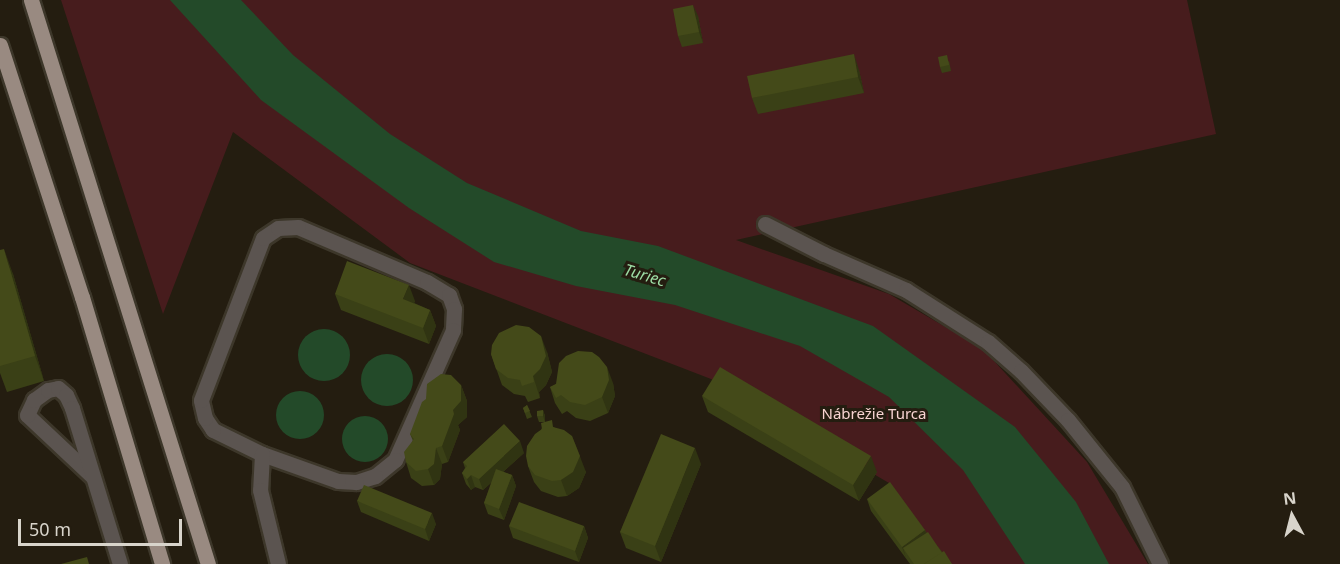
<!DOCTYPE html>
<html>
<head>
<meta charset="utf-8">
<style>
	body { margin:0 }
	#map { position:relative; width:1340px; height:564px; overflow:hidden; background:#241d10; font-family:"Noto Sans",sans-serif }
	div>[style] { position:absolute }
	.green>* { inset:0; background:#471c1d }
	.water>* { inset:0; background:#234a29 }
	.round { border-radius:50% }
	.roads { filter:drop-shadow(2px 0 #3d372a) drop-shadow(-2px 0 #3d372a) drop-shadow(0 2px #3d372a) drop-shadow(0 -2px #3d372a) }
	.minor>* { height:15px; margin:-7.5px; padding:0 7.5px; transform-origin:7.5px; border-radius:7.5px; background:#5b5450 }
	.major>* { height:15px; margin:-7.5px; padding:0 7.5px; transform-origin:7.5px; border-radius:7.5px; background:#998a81 }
	.wall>* { inset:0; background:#3a4016 }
	.shaded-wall>* { inset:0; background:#303412 }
	.building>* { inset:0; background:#444a19 }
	span { translate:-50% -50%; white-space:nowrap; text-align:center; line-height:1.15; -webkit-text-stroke:6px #241d10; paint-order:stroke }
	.park-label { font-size:15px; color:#f7d3d1 }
	.water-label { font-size:16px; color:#9ddca4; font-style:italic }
	.north { position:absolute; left:1262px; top:486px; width:60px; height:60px; -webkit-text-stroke:4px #241d10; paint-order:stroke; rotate:353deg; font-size:16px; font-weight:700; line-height:24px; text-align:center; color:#d8d4cb }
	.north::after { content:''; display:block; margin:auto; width:21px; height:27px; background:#d8d4cb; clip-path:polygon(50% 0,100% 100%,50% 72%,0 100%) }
	.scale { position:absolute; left:18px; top:519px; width:164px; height:27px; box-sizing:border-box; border:3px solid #d8d4cb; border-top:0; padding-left:8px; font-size:18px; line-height:21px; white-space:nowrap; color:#d8d4cb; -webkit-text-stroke:4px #241d10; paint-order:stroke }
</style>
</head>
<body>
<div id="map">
	<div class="green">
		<div style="clip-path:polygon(61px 0,1187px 0,1216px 134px,736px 240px,889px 294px,983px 349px,1087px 462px,1148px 564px,946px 564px,889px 483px,711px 379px,410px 263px,233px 132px,163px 314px)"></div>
	</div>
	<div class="water">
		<div style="clip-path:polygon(170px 0,241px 0,293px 55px,390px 134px,467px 183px,581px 231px,658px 246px,873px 326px,1015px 427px,1076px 502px,1109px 564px,1025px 564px,963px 470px,889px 397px,800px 346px,675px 305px,576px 286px,494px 262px,409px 208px,261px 100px)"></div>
		<div class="round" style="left:298px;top:329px;width:52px;height:52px"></div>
		<div class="round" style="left:361px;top:354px;width:52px;height:52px"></div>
		<div class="round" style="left:276px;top:391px;width:48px;height:48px"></div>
		<div class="round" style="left:342px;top:416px;width:46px;height:46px"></div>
	</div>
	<div class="roads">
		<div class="minor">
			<div style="left:765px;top:224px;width:66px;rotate:27deg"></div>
			<div style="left:824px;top:254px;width:90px;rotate:23.7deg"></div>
			<div style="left:906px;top:290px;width:97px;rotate:32.4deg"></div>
			<div style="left:988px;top:342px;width:44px;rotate:41.3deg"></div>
			<div style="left:1021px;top:371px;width:68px;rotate:46.2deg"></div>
			<div style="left:1068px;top:420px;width:86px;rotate:51.1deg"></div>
			<div style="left:1122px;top:487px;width:86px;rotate:63.7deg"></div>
			<div style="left:298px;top:227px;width:140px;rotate:23.1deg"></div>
			<div style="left:427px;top:282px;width:26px;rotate:31deg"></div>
			<div style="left:449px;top:295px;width:15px;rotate:70deg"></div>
			<div style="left:454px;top:309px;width:21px;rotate:93deg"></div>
			<div style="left:453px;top:330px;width:142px;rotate:114deg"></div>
			<div style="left:395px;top:460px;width:26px;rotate:141deg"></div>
			<div style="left:375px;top:476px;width:20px;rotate:162deg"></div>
			<div style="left:356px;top:482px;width:18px;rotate:-177deg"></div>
			<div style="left:338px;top:481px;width:81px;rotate:-160.4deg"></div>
			<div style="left:262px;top:454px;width:55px;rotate:-153.9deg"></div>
			<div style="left:213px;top:430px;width:14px;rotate:-124deg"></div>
			<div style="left:205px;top:418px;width:18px;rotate:-103deg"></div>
			<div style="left:201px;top:400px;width:173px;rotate:-69.1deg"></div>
			<div style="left:263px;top:238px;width:18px;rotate:-34deg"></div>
			<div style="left:278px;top:228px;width:20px;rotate:-3deg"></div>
			<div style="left:262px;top:454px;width:36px;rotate:93deg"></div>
			<div style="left:260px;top:490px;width:76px;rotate:76.3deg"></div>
			<div style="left:92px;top:476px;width:89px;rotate:-136.8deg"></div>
			<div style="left:27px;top:415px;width:17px;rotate:-65deg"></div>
			<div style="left:34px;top:400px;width:17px;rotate:-36deg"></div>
			<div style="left:48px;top:390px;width:10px;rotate:-11deg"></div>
			<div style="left:58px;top:388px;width:11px;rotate:41deg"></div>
			<div style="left:66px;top:395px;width:14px;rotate:65deg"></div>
			<div style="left:72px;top:408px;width:163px;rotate:72.9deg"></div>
		</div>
		<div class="major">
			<div style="left:31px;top:0;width:591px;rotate:72.58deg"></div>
			<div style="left:0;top:45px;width:265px;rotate:72deg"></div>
			<div style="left:82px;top:297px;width:279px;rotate:73.3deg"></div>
		</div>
	</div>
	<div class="wall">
		<div style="clip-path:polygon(698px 16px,703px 43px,682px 47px,678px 36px)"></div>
		<div style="clip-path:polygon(949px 61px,951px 71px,942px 73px,940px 67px)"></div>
		<div style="clip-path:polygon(859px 70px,864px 93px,758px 114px,752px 98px)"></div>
		<div style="clip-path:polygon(0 250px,13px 274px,44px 381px,7px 392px,0 373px)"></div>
		<div style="clip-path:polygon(335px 294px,415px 301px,414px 303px,430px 310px,436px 326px,429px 344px,341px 310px)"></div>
		<div style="clip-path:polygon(547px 352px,552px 372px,546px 385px,539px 392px,540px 398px,528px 402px,525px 396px,514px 394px,502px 385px,491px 354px)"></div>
		<div style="clip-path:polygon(613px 383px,615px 396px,608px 413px,590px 421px,576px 418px,567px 411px,562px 414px,555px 403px,550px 387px,556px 384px)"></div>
		<div style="clip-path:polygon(461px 385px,467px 401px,467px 417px,458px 425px,460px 430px,448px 462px,442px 464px,440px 479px,434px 485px,422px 486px,411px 478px,406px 462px,413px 441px,410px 434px)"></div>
		<div style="clip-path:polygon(702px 396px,877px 472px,859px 501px,708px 412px)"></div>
		<div style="clip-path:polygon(527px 405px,532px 417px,527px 419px,523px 408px)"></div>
		<div style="clip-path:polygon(543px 410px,545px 416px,545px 422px,555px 428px,586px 472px,579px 488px,567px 496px,558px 497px,541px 491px,534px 482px,528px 466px,544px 422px,539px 422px,537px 416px)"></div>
		<div style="clip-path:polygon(524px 453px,503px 472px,512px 475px,516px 486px,504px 520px,488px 514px,484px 503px,492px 482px,483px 490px,475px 487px,471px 490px,466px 484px,462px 473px,465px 468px,463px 462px)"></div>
		<div style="clip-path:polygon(701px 464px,661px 562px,626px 548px,620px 532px)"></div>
		<div style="clip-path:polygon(867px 499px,925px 530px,926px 532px,952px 564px,910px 564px,871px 511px)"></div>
		<div style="clip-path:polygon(357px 501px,436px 524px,429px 541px,361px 512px)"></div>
		<div style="clip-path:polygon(509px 526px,584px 526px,588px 538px,579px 562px,513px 538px)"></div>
	</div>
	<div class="shaded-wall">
		<div style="clip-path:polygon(693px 5px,698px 16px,703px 43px,699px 32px)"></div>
		<div style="clip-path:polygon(854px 54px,859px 70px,864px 93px,858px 77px)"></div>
		<div style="clip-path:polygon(4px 249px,13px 274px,44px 381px,35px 356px)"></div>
		<div style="clip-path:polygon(409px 285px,415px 301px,409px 315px,403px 299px)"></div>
		<div style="clip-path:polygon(430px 310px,436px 326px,429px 344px,423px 328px)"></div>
		<div style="clip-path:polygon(541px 336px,547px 352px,552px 372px,546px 385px,539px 392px,540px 398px,533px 376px)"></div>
		<div style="clip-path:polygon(607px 367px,613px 383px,615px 396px,608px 413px,602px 397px)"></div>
		<div style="clip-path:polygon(461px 385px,467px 401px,467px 417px,458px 425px,460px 430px,448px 462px,442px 446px,453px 410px)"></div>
		<div style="clip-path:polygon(543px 410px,545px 416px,545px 422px,543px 416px)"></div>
		<div style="clip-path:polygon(572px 436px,586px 472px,579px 488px,567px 496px,561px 480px)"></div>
		<div style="clip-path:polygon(520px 441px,524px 453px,483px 490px,479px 479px)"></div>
		<div style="clip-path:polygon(436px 448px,442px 464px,440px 479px,434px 485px,428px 469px)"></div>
		<div style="clip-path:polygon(695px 448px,701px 464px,661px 562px,655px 546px)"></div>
		<div style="clip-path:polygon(871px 456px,877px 472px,859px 501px,853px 485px)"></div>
		<div style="clip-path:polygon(471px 475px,475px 487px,471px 490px,467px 479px)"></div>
		<div style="clip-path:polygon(512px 475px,516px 486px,504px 520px,499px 509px)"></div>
		<div style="clip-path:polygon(432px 513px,436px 524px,429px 541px,425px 529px)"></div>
		<div style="clip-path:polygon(584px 526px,588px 538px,579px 562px,575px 551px)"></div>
		<div style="clip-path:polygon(925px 530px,929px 541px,903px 548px,906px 558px,902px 547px)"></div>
	</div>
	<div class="building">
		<div style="clip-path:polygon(693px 5px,699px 32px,678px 36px,673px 9px)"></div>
		<div style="clip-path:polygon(854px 54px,858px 77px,752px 98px,747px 76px)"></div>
		<div style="clip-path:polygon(947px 55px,949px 65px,940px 67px,938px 57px)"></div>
		<div style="clip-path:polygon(4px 249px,35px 356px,0 366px,0 250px)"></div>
		<div style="clip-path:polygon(347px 261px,409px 285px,403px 299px,430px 310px,423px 328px,335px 294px)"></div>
		<div style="clip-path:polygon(516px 325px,529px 327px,541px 336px,546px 356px,540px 369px,533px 376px,534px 382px,522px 386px,520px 380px,508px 378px,496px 369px,491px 354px,492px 345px,499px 333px)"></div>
		<div style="clip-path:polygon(578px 351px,592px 352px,599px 357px,607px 367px,609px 380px,602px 397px,585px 405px,570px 402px,561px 395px,556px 398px,550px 387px,556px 384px,559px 363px,566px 356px)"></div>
		<div style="clip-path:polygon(720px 367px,871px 456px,853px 485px,702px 396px)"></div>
		<div style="clip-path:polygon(441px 374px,451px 375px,461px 385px,461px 401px,453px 410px,454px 414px,442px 446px,436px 448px,434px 464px,428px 469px,416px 471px,406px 462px,404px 452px,414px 439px,410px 434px,422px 402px,426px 399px,427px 384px)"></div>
		<div style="clip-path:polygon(527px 405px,530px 411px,525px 413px,523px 408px)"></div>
		<div style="clip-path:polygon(543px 410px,543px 416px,537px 416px,537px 411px)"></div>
		<div style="clip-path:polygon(552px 420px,553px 427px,564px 430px,572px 436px,580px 456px,573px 472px,561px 480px,552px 481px,535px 475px,528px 466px,526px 456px,527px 446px,535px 434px,542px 429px,541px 423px)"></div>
		<div style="clip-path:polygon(504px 424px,520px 441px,479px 479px,471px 475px,467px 479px,462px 473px,467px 466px,463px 462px)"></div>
		<div style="clip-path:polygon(661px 434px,695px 448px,655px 546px,620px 532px)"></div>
		<div style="clip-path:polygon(496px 469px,512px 475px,499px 509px,484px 503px)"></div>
		<div style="clip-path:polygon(890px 482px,925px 530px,902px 547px,867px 499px)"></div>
		<div style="clip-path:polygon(364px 485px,432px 513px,425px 529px,357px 501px)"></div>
		<div style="clip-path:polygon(519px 502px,584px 526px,575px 551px,509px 526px)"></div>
		<div style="clip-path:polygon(928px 532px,942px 553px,924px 564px,914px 564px,903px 548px)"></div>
		<div style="clip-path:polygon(944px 551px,952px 564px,924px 564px)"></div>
		<div style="clip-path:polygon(87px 557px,89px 564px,61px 564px)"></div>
	</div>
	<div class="park-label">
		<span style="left:874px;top:414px">Nábrežie Turca</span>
	</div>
	<div class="water-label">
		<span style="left:645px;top:275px;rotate:17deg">Turiec</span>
	</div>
	<div class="north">N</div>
	<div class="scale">50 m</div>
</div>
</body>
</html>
